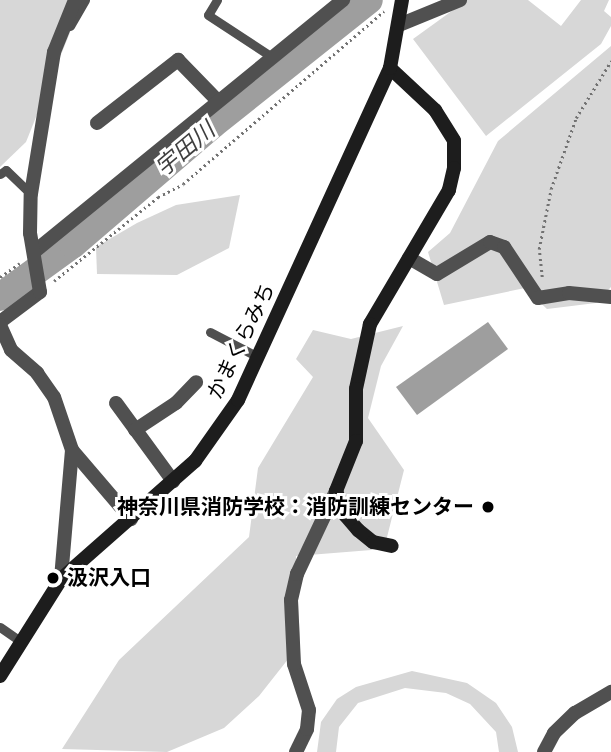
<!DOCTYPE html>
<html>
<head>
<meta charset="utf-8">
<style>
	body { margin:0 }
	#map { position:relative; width:611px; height:752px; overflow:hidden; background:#fff; font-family:Arial,"Noto Sans JP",sans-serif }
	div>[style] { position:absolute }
	.green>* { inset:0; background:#d7d7d7 }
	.water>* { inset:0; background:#9e9e9e }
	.river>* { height:28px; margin:-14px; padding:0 14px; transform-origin:14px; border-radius:14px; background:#9e9e9e }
	.path>* { height:2.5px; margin-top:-1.25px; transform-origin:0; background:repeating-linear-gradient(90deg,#727272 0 2px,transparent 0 5.5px) }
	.lane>* { height:9px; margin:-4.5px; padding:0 4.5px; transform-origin:4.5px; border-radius:4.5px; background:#505050 }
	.street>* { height:14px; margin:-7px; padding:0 7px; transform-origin:7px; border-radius:7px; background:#505050 }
	.secondary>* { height:14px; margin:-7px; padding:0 7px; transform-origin:7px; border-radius:7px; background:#1d1d1d }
	.dots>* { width:19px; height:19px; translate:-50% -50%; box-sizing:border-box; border:4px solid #fff; border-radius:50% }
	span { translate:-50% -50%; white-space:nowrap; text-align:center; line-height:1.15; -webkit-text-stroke:6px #fff; paint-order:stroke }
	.street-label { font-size:21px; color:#000 }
	.poi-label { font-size:21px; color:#000; font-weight:700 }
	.right { translate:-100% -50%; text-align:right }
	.left { translate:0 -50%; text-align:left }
	.water-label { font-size:23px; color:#3f3f3f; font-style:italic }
</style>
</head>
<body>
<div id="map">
	<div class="green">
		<div style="clip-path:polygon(0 0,83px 0,26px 142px,0 167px)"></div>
		<div style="clip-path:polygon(467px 0,528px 0,561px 26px,581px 0,609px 0,604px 11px,611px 17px,611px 26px,601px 44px,486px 136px,413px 39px)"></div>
		<div style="clip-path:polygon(611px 46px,611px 287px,596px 303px,547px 309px,525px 288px,444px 305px,428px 252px,450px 233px,498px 141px)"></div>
		<div style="clip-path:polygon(240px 195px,229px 248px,177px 275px,97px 274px,96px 247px,137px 223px,176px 205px)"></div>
		<div style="clip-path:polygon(403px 326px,381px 366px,368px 418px,404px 470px,384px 549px,296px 556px,300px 644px,259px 696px,224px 728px,167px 752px,62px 749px,119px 660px,249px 537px,258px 468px,313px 377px,296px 359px,313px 330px,351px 339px)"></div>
		<div style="clip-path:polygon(412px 671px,467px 683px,496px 703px,512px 727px,518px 752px,499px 752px,496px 732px,470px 704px,446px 693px,405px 688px,358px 703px,339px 727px,336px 752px,317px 752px,321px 722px,337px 699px,356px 687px)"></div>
	</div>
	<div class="water">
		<div style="clip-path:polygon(488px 322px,508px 349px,417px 415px,396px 387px)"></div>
	</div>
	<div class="river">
		<div style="left:0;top:297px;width:90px;rotate:-36deg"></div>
		<div style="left:73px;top:244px;width:184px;rotate:-40.6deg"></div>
		<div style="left:213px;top:124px;width:199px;rotate:-38.5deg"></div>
	</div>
	<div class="path">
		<div style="left:0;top:277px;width:24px;rotate:-35deg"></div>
		<div style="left:542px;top:277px;width:28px;rotate:-96deg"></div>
		<div style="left:539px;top:249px;width:61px;rotate:-78.7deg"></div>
		<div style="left:551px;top:189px;width:75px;rotate:-70.6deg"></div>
		<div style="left:576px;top:118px;width:67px;rotate:-58.4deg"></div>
		<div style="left:54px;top:281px;width:134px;rotate:-38.9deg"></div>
		<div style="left:158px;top:197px;width:28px;rotate:-27deg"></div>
		<div style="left:183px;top:184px;width:265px;rotate:-40.7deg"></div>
	</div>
	<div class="lane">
		<div style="left:217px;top:0;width:17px;rotate:121deg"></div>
		<div style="left:208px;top:15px;width:77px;rotate:33.3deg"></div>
		<div style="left:70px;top:26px;width:30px;rotate:-60deg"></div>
		<div style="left:0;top:174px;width:7px;rotate:-34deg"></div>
		<div style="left:6px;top:170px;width:35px;rotate:44deg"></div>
		<div style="left:210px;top:332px;width:54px;rotate:27.5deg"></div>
		<div style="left:0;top:627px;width:24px;rotate:35deg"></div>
	</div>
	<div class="street">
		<div style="left:399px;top:25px;width:66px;rotate:-22.3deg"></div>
		<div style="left:97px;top:123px;width:103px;rotate:-37.9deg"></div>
		<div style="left:178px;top:60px;width:57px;rotate:45.7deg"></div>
		<div style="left:34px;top:252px;width:399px;rotate:-39.2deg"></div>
		<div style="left:409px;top:258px;width:32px;rotate:30deg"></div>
		<div style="left:437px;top:274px;width:62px;rotate:-31.1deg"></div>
		<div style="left:490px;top:242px;width:15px;rotate:20deg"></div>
		<div style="left:504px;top:247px;width:61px;rotate:56.3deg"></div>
		<div style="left:538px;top:298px;width:31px;rotate:-9deg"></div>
		<div style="left:569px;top:293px;width:42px;rotate:5.4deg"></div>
		<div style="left:0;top:322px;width:50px;rotate:-36.9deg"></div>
		<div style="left:40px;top:292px;width:60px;rotate:-99.6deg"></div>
		<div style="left:30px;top:233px;width:39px;rotate:-89deg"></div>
		<div style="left:31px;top:194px;width:144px;rotate:-80.8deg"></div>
		<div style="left:54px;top:52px;width:56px;rotate:-68deg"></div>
		<div style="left:0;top:325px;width:27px;rotate:66deg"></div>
		<div style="left:11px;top:350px;width:35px;rotate:41deg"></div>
		<div style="left:37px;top:373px;width:29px;rotate:55deg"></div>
		<div style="left:54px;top:397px;width:56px;rotate:71.2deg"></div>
		<div style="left:72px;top:450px;width:129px;rotate:94.9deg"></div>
		<div style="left:116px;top:403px;width:97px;rotate:53.8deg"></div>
		<div style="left:135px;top:430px;width:49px;rotate:-33.4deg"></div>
		<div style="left:176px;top:403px;width:29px;rotate:-46deg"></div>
		<div style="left:72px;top:450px;width:91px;rotate:49.5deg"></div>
		<div style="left:296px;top:752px;width:25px;rotate:-64deg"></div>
		<div style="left:307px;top:729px;width:19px;rotate:-84deg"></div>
		<div style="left:309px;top:710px;width:48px;rotate:-108.1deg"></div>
		<div style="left:294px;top:664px;width:64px;rotate:-92.7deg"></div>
		<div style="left:291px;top:600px;width:27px;rotate:-77deg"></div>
		<div style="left:297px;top:574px;width:92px;rotate:-64.8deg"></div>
		<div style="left:544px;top:752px;width:21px;rotate:-62deg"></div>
		<div style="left:554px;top:733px;width:29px;rotate:-44deg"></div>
		<div style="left:575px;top:713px;width:42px;rotate:-30.3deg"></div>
	</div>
	<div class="secondary">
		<div style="left:390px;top:68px;width:62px;rotate:43deg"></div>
		<div style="left:435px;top:110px;width:36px;rotate:58deg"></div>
		<div style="left:454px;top:141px;width:27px;rotate:90deg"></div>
		<div style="left:454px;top:168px;width:23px;rotate:103deg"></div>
		<div style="left:449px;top:190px;width:156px;rotate:120.5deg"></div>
		<div style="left:370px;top:324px;width:66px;rotate:102.2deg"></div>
		<div style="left:356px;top:389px;width:52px;rotate:90deg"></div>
		<div style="left:356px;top:441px;width:54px;rotate:111.8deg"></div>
		<div style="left:336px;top:491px;width:26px;rotate:69deg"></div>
		<div style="left:345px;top:515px;width:20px;rotate:49deg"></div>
		<div style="left:358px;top:530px;width:19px;rotate:39deg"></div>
		<div style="left:373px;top:542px;width:19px;rotate:12deg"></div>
		<div style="left:0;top:676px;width:115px;rotate:-57.8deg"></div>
		<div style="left:61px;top:579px;width:179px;rotate:-41.4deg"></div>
		<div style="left:195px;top:461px;width:75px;rotate:-54.8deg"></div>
		<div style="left:238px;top:400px;width:365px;rotate:-65.4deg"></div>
		<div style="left:390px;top:68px;width:69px;rotate:-80deg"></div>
	</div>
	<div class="dots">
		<div style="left:488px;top:507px;background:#000"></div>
		<div style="left:53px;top:578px;background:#000"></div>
	</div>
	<div class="street-label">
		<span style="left:241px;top:341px;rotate:-64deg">かまくらみち</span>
	</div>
	<div class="poi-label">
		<span class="right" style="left:474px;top:507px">神奈川県消防学校：消防訓練センター</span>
		<span class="left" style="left:67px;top:578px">汲沢入口</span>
	</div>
	<div class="water-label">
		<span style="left:185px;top:149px;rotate:-40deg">宇田川</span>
	</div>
</div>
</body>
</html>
